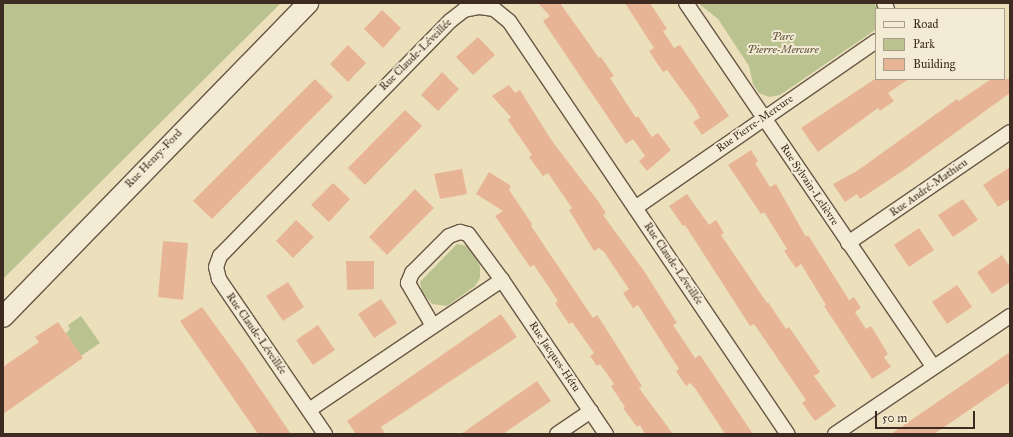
<!DOCTYPE html>
<html>
<head>
<meta charset="utf-8">
<style>
	body { margin:0 }
	#map { position:relative; width:1013px; height:437px; overflow:hidden; background:#ece0bc; font-family:"IM FELL Great Primer",serif }
	div>[style] { position:absolute }
	.green>* { inset:0; background:#bac28f }
	.building>* { inset:0; background:#e8b496 }
	.roads { filter:drop-shadow(1px 0 #695847) drop-shadow(-1px 0 #695847) drop-shadow(0 1px #695847) drop-shadow(0 -1px #695847) }
	.street>* { height:14px; margin:-7px; padding:0 7px; transform-origin:7px; border-radius:7px; background:#f3ebd3 }
	.secondary>* { height:20px; margin:-10px; padding:0 10px; transform-origin:10px; border-radius:10px; background:#f3ebd3 }
	span { translate:-50% -50%; white-space:nowrap; text-align:center; line-height:1.15; -webkit-text-stroke:4px #f3ebd3; paint-order:stroke }
	.park-label { font-size:11px; color:#5c503c; font-style:italic }
	.street-label { font-size:11px; color:#3d2a20 }
	.frame { position:absolute; inset:0; border:4px solid #3d2a20; pointer-events:none }
	.legend { position:absolute; left:875px; top:8px; width:130px; height:72px; box-sizing:border-box; background:#f3ebd3; border:1px solid #aa9e8b; margin:0; padding:5px 7px; list-style:none; font-size:12px; color:#3d2a20 }
	.legend li { display:flex; align-items:center; gap:8px; height:20px }
	.legend b { width:20px; border:1px solid #aa9e8b }
	.scale { position:absolute; left:875px; top:411px; width:100px; height:18px; box-sizing:border-box; border:2px solid #3d2a20; border-top:0; padding-left:5px; font-size:12px; line-height:14px; white-space:nowrap; color:#3d2a20; -webkit-text-stroke:3px #f3ebd3; paint-order:stroke }
</style>
</head>
<body>
<div id="map">
	<div class="green">
		<div style="clip-path:polygon(3px 3px,281px 3px,3px 279px)"></div>
		<div style="clip-path:polygon(698px 3px,874px 3px,878px 9px,875px 30px,780px 95px,769px 97px,759px 93px,753px 84px,749px 66px,718px 19px)"></div>
		<div style="clip-path:polygon(457px 244px,467px 246px,476px 258px,480px 266px,480px 278px,475px 286px,447px 306px,432px 304px,422px 292px,420px 282px)"></div>
		<div style="clip-path:polygon(81px 316px,100px 343px,81px 356px,66px 333px,70px 329px,68px 325px)"></div>
	</div>
	<div class="building">
		<div style="clip-path:polygon(538px 3px,560px 3px,599px 58px,601px 57px,614px 76px,610px 78px,636px 118px,638px 116px,652px 137px,658px 133px,671px 150px,647px 171px,639px 161px,645px 156px,633px 139px,626px 144px,543px 21px,550px 16px)"></div>
		<div style="clip-path:polygon(625px 3px,650px 3px,667px 29px,663px 31px,674px 48px,680px 45px,729px 116px,702px 135px,693px 122px,700px 118px,695px 108px,667px 70px,663px 72px,649px 51px,654px 48px)"></div>
		<div style="clip-path:polygon(382px 10px,401px 28px,383px 48px,364px 29px)"></div>
		<div style="clip-path:polygon(478px 37px,495px 55px,473px 75px,456px 57px)"></div>
		<div style="clip-path:polygon(348px 45px,366px 63px,348px 82px,330px 64px)"></div>
		<div style="clip-path:polygon(442px 72px,459px 89px,438px 111px,421px 95px)"></div>
		<div style="clip-path:polygon(315px 79px,333px 97px,212px 219px,193px 201px)"></div>
		<div style="clip-path:polygon(875px 79px,909px 79px,888px 93px,894px 101px,880px 111px,878px 108px,818px 152px,801px 128px)"></div>
		<div style="clip-path:polygon(991px 79px,1010px 79px,1010px 93px,904px 170px,860px 199px,857px 194px,845px 202px,833px 184px,857px 171px,957px 99px,959px 101px)"></div>
		<div style="clip-path:polygon(509px 85px,515px 93px,520px 90px,552px 141px,598px 201px,606px 213px,603px 215px,644px 271px,677px 323px,673px 325px,695px 358px,700px 355px,753px 434px,725px 434px,695px 388px,690px 383px,686px 386px,676px 371px,679px 369px,638px 305px,633px 308px,623px 293px,629px 289px,604px 252px,599px 248px,594px 251px,569px 210px,572px 208px,548px 173px,543px 176px,529px 157px,532px 155px,508px 120px,511px 117px,492px 96px)"></div>
		<div style="clip-path:polygon(405px 110px,422px 126px,365px 185px,348px 168px)"></div>
		<div style="clip-path:polygon(751px 150px,758px 161px,755px 163px,770px 187px,776px 184px,806px 237px,808px 235px,849px 300px,854px 297px,861px 308px,855px 312px,866px 329px,871px 326px,888px 354px,884px 357px,891px 367px,872px 379px,824px 306px,826px 305px,801px 264px,796px 268px,784px 251px,787px 249px,764px 212px,761px 214px,728px 165px)"></div>
		<div style="clip-path:polygon(1010px 167px,1010px 199px,998px 207px,983px 185px)"></div>
		<div style="clip-path:polygon(462px 169px,467px 194px,440px 199px,434px 174px)"></div>
		<div style="clip-path:polygon(489px 172px,511px 186px,509px 190px,532px 224px,531px 226px,593px 318px,597px 315px,605px 327px,642px 386px,639px 388px,673px 434px,645px 434px,640px 425px,637px 427px,623px 408px,625px 407px,611px 386px,614px 384px,600px 364px,597px 366px,590px 356px,594px 353px,572px 322px,569px 324px,555px 303px,558px 301px,534px 265px,530px 267px,495px 216px,503px 211px,476px 194px)"></div>
		<div style="clip-path:polygon(333px 183px,350px 199px,329px 222px,311px 205px)"></div>
		<div style="clip-path:polygon(415px 189px,434px 208px,387px 255px,369px 237px)"></div>
		<div style="clip-path:polygon(687px 194px,709px 225px,716px 220px,724px 233px,721px 235px,767px 303px,768px 302px,786px 329px,789px 327px,820px 372px,814px 376px,836px 406px,815px 421px,802px 403px,806px 400px,761px 334px,754px 324px,750px 326px,685px 225px,683px 226px,669px 206px)"></div>
		<div style="clip-path:polygon(963px 199px,978px 220px,953px 237px,938px 215px)"></div>
		<div style="clip-path:polygon(296px 220px,314px 237px,293px 258px,276px 241px)"></div>
		<div style="clip-path:polygon(919px 228px,934px 250px,909px 267px,894px 245px)"></div>
		<div style="clip-path:polygon(163px 241px,188px 243px,183px 300px,158px 297px)"></div>
		<div style="clip-path:polygon(1002px 255px,1010px 267px,1010px 282px,992px 294px,977px 272px)"></div>
		<div style="clip-path:polygon(346px 261px,374px 261px,374px 289px,347px 290px)"></div>
		<div style="clip-path:polygon(288px 282px,304px 307px,283px 321px,266px 296px)"></div>
		<div style="clip-path:polygon(957px 285px,972px 307px,947px 324px,932px 302px)"></div>
		<div style="clip-path:polygon(381px 299px,397px 323px,374px 338px,358px 314px)"></div>
		<div style="clip-path:polygon(202px 307px,242px 362px,291px 434px,258px 434px,180px 321px)"></div>
		<div style="clip-path:polygon(501px 314px,517px 337px,381px 427px,385px 434px,356px 434px,347px 421px)"></div>
		<div style="clip-path:polygon(58px 322px,83px 358px,3px 414px,3px 367px,39px 342px,35px 337px)"></div>
		<div style="clip-path:polygon(318px 325px,335px 350px,313px 365px,296px 340px)"></div>
		<div style="clip-path:polygon(1010px 352px,1010px 382px,934px 434px,891px 434px)"></div>
		<div style="clip-path:polygon(537px 381px,551px 401px,503px 434px,461px 434px)"></div>
	</div>
	<div class="roads">
		<div class="street">
			<div style="left:686px;top:3px;width:440px;rotate:55.8deg"></div>
			<div style="left:884px;top:3px;width:7px;rotate:63deg"></div>
			<div style="left:635px;top:208px;width:293px;rotate:-34.7deg"></div>
			<div style="left:848px;top:243px;width:196px;rotate:-34.4deg"></div>
			<div style="left:433px;top:326px;width:50px;rotate:-120.2deg"></div>
			<div style="left:408px;top:283px;width:11px;rotate:-68deg"></div>
			<div style="left:412px;top:273px;width:52px;rotate:-45deg"></div>
			<div style="left:449px;top:236px;width:12px;rotate:-20deg"></div>
			<div style="left:460px;top:232px;width:8px;rotate:14deg"></div>
			<div style="left:468px;top:234px;width:57px;rotate:53.5deg"></div>
			<div style="left:309px;top:410px;width:233px;rotate:-34deg"></div>
			<div style="left:502px;top:280px;width:186px;rotate:56deg"></div>
			<div style="left:325px;top:434px;width:188px;rotate:-124.4deg"></div>
			<div style="left:219px;top:279px;width:12px;rotate:-104deg"></div>
			<div style="left:216px;top:267px;width:12px;rotate:-70deg"></div>
			<div style="left:220px;top:256px;width:329px;rotate:-45.6deg"></div>
			<div style="left:450px;top:21px;width:18px;rotate:-38deg"></div>
			<div style="left:464px;top:10px;width:16px;rotate:-11deg"></div>
			<div style="left:480px;top:7px;width:14px;rotate:8deg"></div>
			<div style="left:494px;top:9px;width:19px;rotate:39deg"></div>
			<div style="left:509px;top:21px;width:498px;rotate:56deg"></div>
			<div style="left:557px;top:434px;width:41px;rotate:-34.1deg"></div>
			<div style="left:835px;top:434px;width:211px;rotate:-34deg"></div>
		</div>
		<div class="secondary">
			<div style="left:3px;top:317px;width:438px;rotate:-45.8deg"></div>
		</div>
	</div>
	<div class="park-label">
		<span style="left:783px;top:44px">Parc<br>Pierre-Mercure</span>
	</div>
	<div class="street-label">
		<span style="left:416px;top:55px;rotate:-45deg">Rue Claude-Léveillée</span>
		<span style="left:755px;top:124px;rotate:-35deg">Rue Pierre-Mercure</span>
		<span style="left:154px;top:159px;rotate:-46deg">Rue Henry-Ford</span>
		<span style="left:809px;top:185px;rotate:56deg">Rue Sylvain-Lelièvre</span>
		<span style="left:929px;top:188px;rotate:-35deg">Rue André-Mathieu</span>
		<span style="left:673px;top:264px;rotate:56deg">Rue Claude-Léveillée</span>
		<span style="left:256px;top:334px;rotate:55deg">Rue Claude-Léveillée</span>
		<span style="left:554px;top:357px;rotate:56deg">Rue Jacques-Hétu</span>
	</div>
	<div class="frame"></div>
	<ul class="legend">
	<li><b style="height:5px;background:#f3ebd3"></b>Road</li>
	<li><b style="height:11px;background:#bac28f"></b>Park</li>
	<li><b style="height:11px;background:#e8b496"></b>Building</li>
	</ul>
	<div class="scale">50 m</div>
</div>
</body>
</html>
